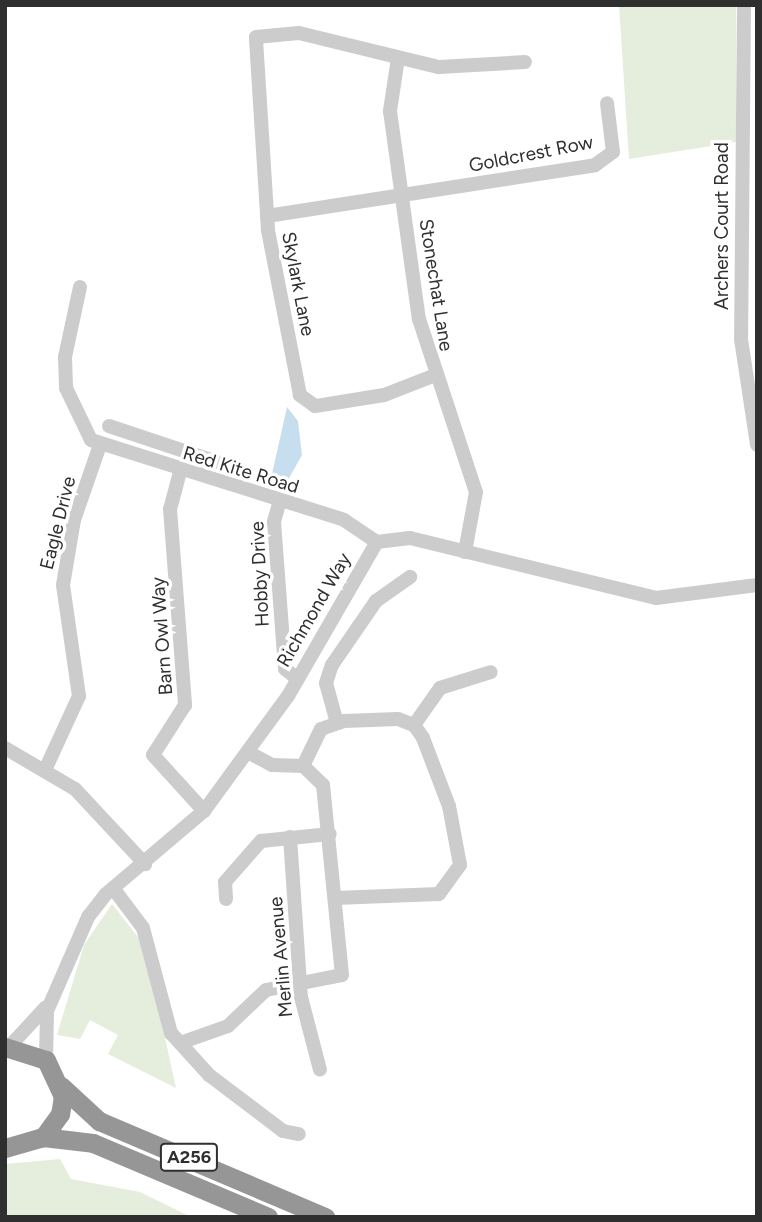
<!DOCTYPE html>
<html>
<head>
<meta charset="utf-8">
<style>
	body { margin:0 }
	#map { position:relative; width:762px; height:1222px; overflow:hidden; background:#fff; font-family:Figtree,sans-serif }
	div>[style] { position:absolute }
	.green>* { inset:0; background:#e5eddc }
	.water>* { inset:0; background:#c7deee }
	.minor>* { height:14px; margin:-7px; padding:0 7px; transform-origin:7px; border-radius:7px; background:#ccc }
	.highway>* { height:19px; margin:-9.5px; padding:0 9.5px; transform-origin:9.5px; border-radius:9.5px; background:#969696 }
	span { translate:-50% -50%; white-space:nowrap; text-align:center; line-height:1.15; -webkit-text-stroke:7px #fff; paint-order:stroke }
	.shield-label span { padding:2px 5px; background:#fff; border:2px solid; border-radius:5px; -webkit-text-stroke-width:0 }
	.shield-label { font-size:18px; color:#2f2f2f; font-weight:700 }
	.street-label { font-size:19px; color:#2f2f2f }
	.frame { position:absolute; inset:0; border:7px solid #2f2f2f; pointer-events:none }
</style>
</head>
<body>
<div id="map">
	<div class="green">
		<div style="clip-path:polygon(619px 5px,736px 5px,736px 142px,629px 159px)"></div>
		<div style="clip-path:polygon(112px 904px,145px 946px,176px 1088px,108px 1054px,118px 1035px,90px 1020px,80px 1039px,57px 1035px,84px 945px)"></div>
		<div style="clip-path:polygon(60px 1159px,71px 1179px,140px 1192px,191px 1217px,5px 1217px,5px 1164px)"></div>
	</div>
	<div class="water">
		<div style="clip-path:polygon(287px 407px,298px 421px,302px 455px,288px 480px,279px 482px,272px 474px)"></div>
	</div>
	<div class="minor">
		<div style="left:744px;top:5px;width:334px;rotate:90.5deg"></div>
		<div style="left:741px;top:339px;width:107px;rotate:81.4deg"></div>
		<div style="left:398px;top:58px;width:54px;rotate:98.6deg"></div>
		<div style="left:390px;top:111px;width:210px;rotate:82.1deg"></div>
		<div style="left:419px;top:319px;width:182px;rotate:71.8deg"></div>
		<div style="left:476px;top:492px;width:61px;rotate:100.4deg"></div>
		<div style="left:267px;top:216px;width:332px;rotate:-8.8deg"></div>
		<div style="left:595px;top:165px;width:22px;rotate:-36deg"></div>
		<div style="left:613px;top:152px;width:49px;rotate:-97deg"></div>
		<div style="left:80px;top:287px;width:72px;rotate:102.1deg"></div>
		<div style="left:65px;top:357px;width:31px;rotate:88deg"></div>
		<div style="left:66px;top:388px;width:58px;rotate:64.3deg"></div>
		<div style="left:91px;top:440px;width:265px;rotate:17.5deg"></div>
		<div style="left:344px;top:520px;width:40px;rotate:34deg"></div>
		<div style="left:433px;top:376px;width:53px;rotate:158.8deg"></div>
		<div style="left:384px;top:395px;width:70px;rotate:170.9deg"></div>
		<div style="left:315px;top:406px;width:19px;rotate:-144deg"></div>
		<div style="left:300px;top:395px;width:168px;rotate:-101deg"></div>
		<div style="left:268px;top:230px;width:193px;rotate:-93.6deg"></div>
		<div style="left:256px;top:37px;width:43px;rotate:-5.3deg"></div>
		<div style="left:299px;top:33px;width:144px;rotate:13.7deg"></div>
		<div style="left:439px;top:67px;width:86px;rotate:-3.3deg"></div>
		<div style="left:109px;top:426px;width:142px;rotate:18.4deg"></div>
		<div style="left:180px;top:472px;width:38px;rotate:105deg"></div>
		<div style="left:170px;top:509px;width:197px;rotate:85.6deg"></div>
		<div style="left:185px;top:705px;width:59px;rotate:122.6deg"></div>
		<div style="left:153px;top:755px;width:76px;rotate:47.7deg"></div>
		<div style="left:279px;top:504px;width:19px;rotate:106deg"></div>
		<div style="left:274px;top:522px;width:147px;rotate:85.7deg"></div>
		<div style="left:285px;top:669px;width:16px;rotate:38deg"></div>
		<div style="left:337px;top:723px;width:41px;rotate:-105.4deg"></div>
		<div style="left:326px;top:683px;width:19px;rotate:-72deg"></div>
		<div style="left:332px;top:665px;width:78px;rotate:-55.5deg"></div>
		<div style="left:376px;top:601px;width:42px;rotate:-35.2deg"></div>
		<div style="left:414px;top:725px;width:45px;rotate:-54.9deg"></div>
		<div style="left:440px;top:688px;width:53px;rotate:-17.4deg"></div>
		<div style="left:5px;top:748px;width:81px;rotate:30.4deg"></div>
		<div style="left:75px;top:789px;width:103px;rotate:47deg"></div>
		<div style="left:303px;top:766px;width:41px;rotate:-64.1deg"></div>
		<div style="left:321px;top:729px;width:24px;rotate:-19deg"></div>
		<div style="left:344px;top:721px;width:54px;rotate:-2.1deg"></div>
		<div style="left:398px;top:719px;width:17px;rotate:21deg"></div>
		<div style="left:414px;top:725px;width:16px;rotate:55deg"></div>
		<div style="left:423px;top:738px;width:73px;rotate:69.1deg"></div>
		<div style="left:449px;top:806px;width:60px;rotate:79.4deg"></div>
		<div style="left:460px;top:865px;width:36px;rotate:126deg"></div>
		<div style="left:439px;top:894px;width:104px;rotate:177.8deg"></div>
		<div style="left:45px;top:770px;width:81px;rotate:-65.3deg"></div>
		<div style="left:79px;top:696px;width:112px;rotate:-98.2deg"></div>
		<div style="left:63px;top:585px;width:66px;rotate:-80.4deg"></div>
		<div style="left:74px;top:520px;width:79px;rotate:-70.9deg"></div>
		<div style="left:290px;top:837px;width:160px;rotate:86.1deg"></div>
		<div style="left:301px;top:997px;width:75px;rotate:75.4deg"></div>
		<div style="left:113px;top:888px;width:50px;rotate:53.1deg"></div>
		<div style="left:143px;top:928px;width:109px;rotate:75.1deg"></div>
		<div style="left:171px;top:1033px;width:57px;rotate:47.9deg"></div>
		<div style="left:209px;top:1075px;width:93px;rotate:37.1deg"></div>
		<div style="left:283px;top:1131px;width:16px;rotate:11deg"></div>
		<div style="left:226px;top:899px;width:17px;rotate:-93deg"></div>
		<div style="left:225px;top:882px;width:55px;rotate:-48.7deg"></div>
		<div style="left:261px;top:841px;width:69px;rotate:-5.8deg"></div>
		<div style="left:180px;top:1043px;width:51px;rotate:-19.5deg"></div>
		<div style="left:228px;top:1026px;width:52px;rotate:-43.5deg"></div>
		<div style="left:266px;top:990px;width:77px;rotate:-11.2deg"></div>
		<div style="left:342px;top:975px;width:191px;rotate:-95.7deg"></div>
		<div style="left:323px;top:785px;width:28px;rotate:-136deg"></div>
		<div style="left:303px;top:766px;width:31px;rotate:-178deg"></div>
		<div style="left:272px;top:765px;width:27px;rotate:-152deg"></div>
		<div style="left:9px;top:1047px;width:54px;rotate:-47.2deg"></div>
		<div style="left:46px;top:1060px;width:49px;rotate:-88.8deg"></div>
		<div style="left:47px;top:1011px;width:103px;rotate:-66.4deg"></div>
		<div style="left:88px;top:917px;width:29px;rotate:-52deg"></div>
		<div style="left:106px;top:894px;width:128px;rotate:-40.3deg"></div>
		<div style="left:204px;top:811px;width:142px;rotate:-53.9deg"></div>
		<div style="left:288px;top:696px;width:178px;rotate:-60deg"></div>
		<div style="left:377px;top:542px;width:33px;rotate:-7deg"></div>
		<div style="left:410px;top:538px;width:253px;rotate:13.7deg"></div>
		<div style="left:656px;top:598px;width:102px;rotate:-7.3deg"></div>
	</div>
	<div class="highway">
		<div style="left:5px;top:1047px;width:43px;rotate:17.6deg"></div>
		<div style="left:46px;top:1060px;width:40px;rotate:65deg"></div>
		<div style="left:63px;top:1096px;width:18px;rotate:99deg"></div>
		<div style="left:60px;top:1114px;width:29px;rotate:126deg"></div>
		<div style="left:43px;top:1137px;width:40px;rotate:164deg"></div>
		<div style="left:61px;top:1086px;width:52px;rotate:42.6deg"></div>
		<div style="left:99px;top:1121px;width:246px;rotate:23deg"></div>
		<div style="left:43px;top:1137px;width:50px;rotate:6.8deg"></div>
		<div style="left:93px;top:1143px;width:190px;rotate:22.9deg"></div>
	</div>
	<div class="shield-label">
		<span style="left:189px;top:1157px">A256</span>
	</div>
	<div class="street-label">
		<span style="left:531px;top:154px;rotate:-11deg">Goldcrest Row</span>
		<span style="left:722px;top:226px;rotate:-90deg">Archers Court Road</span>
		<span style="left:298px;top:284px;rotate:79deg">Skylark Lane</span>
		<span style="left:436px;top:285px;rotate:81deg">Stonechat Lane</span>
		<span style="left:241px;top:470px;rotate:17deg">Red Kite Road</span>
		<span style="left:58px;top:523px;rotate:-76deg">Eagle Drive</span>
		<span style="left:260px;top:574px;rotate:-93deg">Hobby Drive</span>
		<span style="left:314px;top:610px;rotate:-60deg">Richmond Way</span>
		<span style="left:162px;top:636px;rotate:-94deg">Barn Owl Way</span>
		<span style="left:281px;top:957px;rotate:-95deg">Merlin Avenue</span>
	</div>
	<div class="frame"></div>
</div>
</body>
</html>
